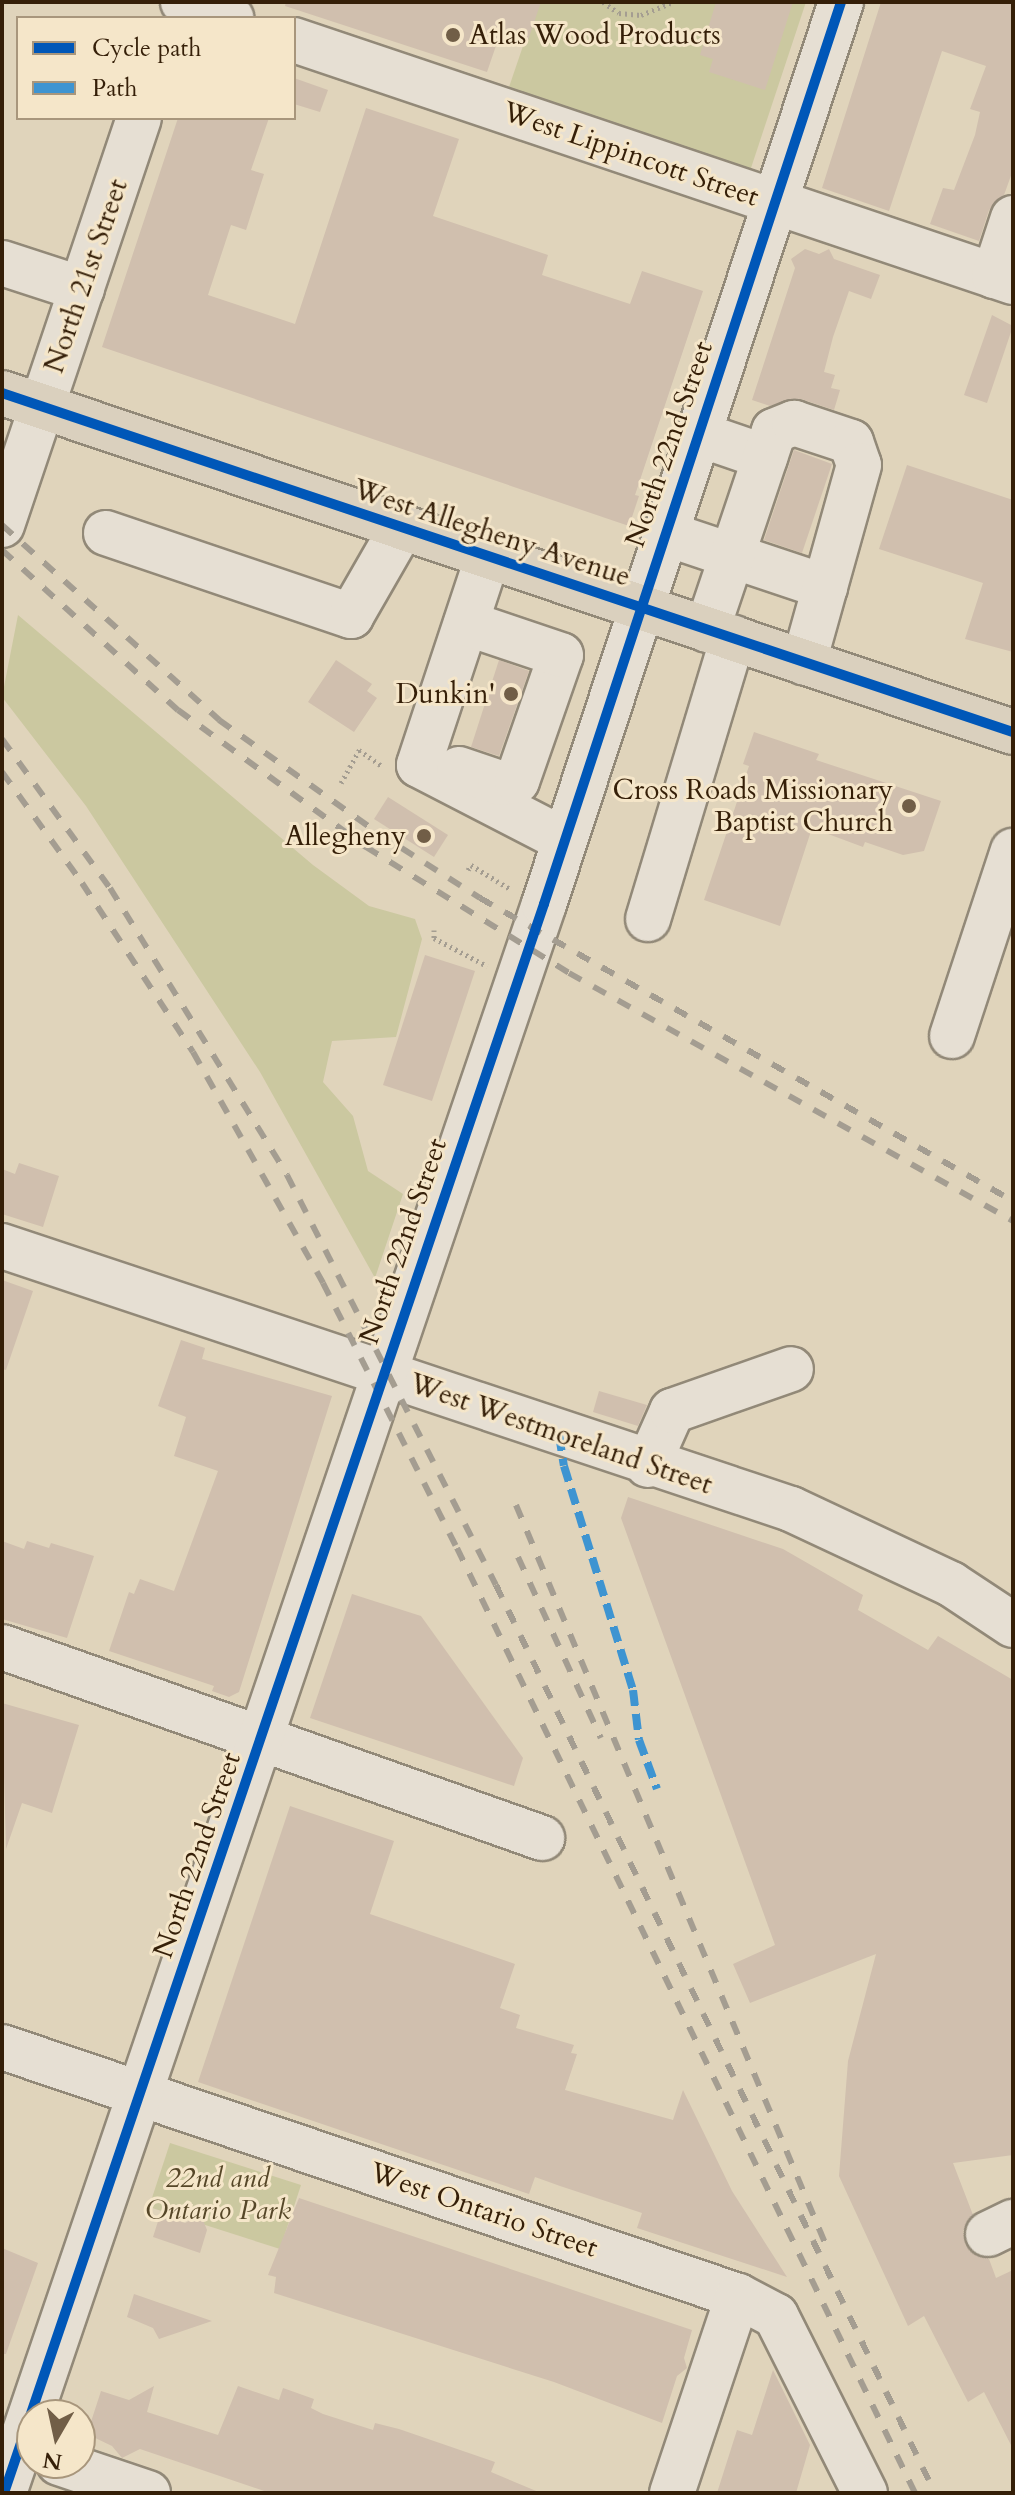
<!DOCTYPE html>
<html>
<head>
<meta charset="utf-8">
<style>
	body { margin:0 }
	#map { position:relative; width:1015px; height:2495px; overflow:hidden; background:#e0d4bb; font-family:Cardo,serif }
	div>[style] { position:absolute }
	.green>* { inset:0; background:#cbc8a0 }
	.building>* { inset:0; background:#d0bfae }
	.path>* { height:5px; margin-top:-2.5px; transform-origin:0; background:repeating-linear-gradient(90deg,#a49d91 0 2px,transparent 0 6px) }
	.roads { filter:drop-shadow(2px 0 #928978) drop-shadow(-2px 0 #928978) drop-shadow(0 2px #928978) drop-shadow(0 -2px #928978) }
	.minor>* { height:44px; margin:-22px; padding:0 22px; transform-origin:22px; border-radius:22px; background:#e6dfd3 }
	.major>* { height:44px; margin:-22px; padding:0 22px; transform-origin:22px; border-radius:22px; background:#dad0be }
	.rail>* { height:6px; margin-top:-3px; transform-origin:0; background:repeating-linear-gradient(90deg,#a49d91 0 14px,transparent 0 28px) }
	.quiet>* { height:8px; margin-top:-4px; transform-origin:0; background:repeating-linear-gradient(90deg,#3e94d1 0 16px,transparent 0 24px) }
	.cycleway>* { height:10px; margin:-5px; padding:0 5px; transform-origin:5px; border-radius:5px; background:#0057b8 }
	.dots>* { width:22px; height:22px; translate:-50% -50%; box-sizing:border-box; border:4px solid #f5e6c9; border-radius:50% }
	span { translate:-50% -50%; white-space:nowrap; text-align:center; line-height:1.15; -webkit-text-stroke:6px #f5e6c9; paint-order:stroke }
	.poi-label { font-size:28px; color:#351f08 }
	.left { translate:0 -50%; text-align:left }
	.right { translate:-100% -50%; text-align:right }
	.street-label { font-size:28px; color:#351f08 }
	.park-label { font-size:28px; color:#564728; font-style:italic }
	.frame { position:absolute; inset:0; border:4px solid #351f08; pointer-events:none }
	.legend { position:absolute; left:16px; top:16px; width:280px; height:104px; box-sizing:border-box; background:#f5e6c9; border:2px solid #a8967c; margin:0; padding:10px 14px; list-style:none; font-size:24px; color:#351f08 }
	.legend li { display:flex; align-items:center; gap:16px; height:40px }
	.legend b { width:40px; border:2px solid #a8967c }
	.north { position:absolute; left:16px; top:2399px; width:80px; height:80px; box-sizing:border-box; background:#f5e6c9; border:2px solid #a8967c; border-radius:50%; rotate:189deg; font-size:22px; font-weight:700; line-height:32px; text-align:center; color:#351f08 }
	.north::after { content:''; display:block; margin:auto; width:28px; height:36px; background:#715e47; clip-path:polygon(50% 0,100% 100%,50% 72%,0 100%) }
</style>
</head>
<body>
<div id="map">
	<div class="green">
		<div style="clip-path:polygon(538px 2px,806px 2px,750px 171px,508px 90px)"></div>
		<div style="clip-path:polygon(18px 615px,313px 865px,369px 906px,415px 919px,422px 939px,396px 1037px,332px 1041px,323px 1082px,353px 1116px,368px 1171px,403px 1194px,375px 1278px,260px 1072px,86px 806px,2px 697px)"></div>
		<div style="clip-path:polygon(170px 2143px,301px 2185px,280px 2249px,149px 2207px)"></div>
	</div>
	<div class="building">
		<div style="clip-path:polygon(286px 2px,541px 2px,526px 46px,499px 37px,487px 72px,285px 6px)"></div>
		<div style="clip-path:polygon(716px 2px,793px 2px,765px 90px,709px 72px,713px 59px,700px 55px)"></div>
		<div style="clip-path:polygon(881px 2px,1013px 2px,1013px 170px,1004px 195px,989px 210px,979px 241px,930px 224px,943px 188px,954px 190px,975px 135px,980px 112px,970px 109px,986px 66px,942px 51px,889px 211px,822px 188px)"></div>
		<div style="clip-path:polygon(294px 78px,328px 90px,320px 112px,294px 104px)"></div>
		<div style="clip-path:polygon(366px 108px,459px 139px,433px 216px,548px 255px,542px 275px,630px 304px,642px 271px,703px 291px,635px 495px,639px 496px,629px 526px,102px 347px,178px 118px,269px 118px,251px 170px,264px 174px,246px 230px,231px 225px,208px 295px,295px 324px)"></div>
		<div style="clip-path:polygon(805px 249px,819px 254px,829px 249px,834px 259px,880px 275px,871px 299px,849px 291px,833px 337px,824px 372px,835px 375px,831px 388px,840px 390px,834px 410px,801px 399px,770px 406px,752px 400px,795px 268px,791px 259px)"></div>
		<div style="clip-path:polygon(992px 315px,1013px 326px,987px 403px,964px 395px)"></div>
		<div style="clip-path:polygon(794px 450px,832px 464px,802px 553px,764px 540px)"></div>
		<div style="clip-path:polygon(907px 465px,1013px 500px,1013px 652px,965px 639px,983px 583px,879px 549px)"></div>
		<div style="clip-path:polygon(336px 660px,372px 684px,367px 691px,377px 698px,354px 732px,308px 702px)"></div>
		<div style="clip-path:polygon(499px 660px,529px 671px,499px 756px,471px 747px)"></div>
		<div style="clip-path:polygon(754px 732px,819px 754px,816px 760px,941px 801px,924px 851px,903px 855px,865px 842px,863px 847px,812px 828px,780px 926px,704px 900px,749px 766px,743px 764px)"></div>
		<div style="clip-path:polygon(388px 797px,448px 835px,434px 857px,374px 819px)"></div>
		<div style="clip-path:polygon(425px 955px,475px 971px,432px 1101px,383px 1085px)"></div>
		<div style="clip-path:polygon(19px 1163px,59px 1176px,43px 1227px,2px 1214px,2px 1169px,15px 1174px)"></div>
		<div style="clip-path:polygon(2px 1280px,33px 1291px,6px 1370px,2px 1369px)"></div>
		<div style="clip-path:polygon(181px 1340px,205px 1348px,202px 1359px,332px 1396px,239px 1692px,229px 1697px,212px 1691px,214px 1686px,109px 1651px,129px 1592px,134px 1594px,140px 1579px,174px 1591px,218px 1471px,174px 1456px,186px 1417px,158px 1406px)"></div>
		<div style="clip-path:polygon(599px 1391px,647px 1405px,638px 1426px,593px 1412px)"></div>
		<div style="clip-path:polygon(628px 1497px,783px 1549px,863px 1595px,858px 1610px,928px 1650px,938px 1636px,1013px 1680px,1013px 2155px,953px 2163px,973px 2215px,963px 2231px,966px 2245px,989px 2259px,996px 2278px,1013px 2270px,1013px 2449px,984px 2392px,968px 2402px,924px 2316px,908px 2326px,839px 2176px,848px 2061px,876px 1954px,750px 2003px,733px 1964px,775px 1945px,621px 1518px)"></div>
		<div style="clip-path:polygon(2px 1541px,24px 1549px,27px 1541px,49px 1548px,51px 1543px,94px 1556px,67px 1638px,2px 1619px)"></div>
		<div style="clip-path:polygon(352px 1594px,421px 1616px,523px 1758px,514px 1786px,310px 1718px)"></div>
		<div style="clip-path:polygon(2px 1703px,79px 1725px,52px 1813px,22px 1803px,6px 1849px)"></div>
		<div style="clip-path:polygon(290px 1806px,394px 1841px,370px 1914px,515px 1964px,500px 2008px,520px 2015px,516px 2028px,574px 2045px,571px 2053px,577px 2054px,565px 2090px,673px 2120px,683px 2090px,732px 2191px,787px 2277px,637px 2228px,642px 2213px,560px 2186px,535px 2177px,529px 2194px,198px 2082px)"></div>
		<div style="clip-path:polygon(299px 2198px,692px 2330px,684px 2358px,687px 2368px,677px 2376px,662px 2423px,554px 2382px,274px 2293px,276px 2277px,268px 2275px)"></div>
		<div style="clip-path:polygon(160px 2215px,185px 2223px,201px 2215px,207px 2230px,200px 2253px,153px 2237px)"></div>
		<div style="clip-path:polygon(2px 2248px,38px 2263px,6px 2354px,2px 2354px)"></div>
		<div style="clip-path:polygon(134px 2294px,212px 2321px,159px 2339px,153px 2328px,127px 2317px)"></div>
		<div style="clip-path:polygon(773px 2370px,810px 2445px,796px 2493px,717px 2493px,737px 2430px,752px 2435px)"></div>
		<div style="clip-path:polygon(154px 2386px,147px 2412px,218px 2435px,238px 2386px,279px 2400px,283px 2388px,314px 2399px,311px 2408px,323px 2414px,373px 2430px,375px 2423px,399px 2429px,495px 2462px,491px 2472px,541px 2493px,270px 2493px,140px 2449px,122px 2458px,112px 2446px,87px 2434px,101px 2391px,129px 2400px)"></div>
	</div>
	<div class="path">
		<div style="left:603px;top:2px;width:19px;rotate:35deg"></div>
		<div style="left:619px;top:13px;width:22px;rotate:5deg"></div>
		<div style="left:641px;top:15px;width:35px;rotate:-22deg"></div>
		<div style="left:341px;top:783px;width:38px;rotate:-61deg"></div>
		<div style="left:359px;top:750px;width:29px;rotate:35deg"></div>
		<div style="left:468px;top:870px;width:6px;rotate:-59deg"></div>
		<div style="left:471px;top:865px;width:46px;rotate:31.6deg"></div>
		<div style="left:434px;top:930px;width:8px;rotate:90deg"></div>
		<div style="left:434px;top:938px;width:60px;rotate:27.8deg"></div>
	</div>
	<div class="roads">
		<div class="minor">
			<div style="left:183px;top:2px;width:51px;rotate:18.4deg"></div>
			<div style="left:294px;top:40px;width:759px;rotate:18.6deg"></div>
			<div style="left:2px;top:263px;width:84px;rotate:18deg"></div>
			<div style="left:994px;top:276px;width:61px;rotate:-71.9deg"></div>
			<div style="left:698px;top:434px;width:71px;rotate:18.9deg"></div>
			<div style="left:2px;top:525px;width:429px;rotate:-71.4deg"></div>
			<div style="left:106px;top:533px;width:259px;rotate:18.7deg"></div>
			<div style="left:351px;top:616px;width:100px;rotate:-60.1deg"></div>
			<div style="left:664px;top:533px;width:170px;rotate:18.5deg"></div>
			<div style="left:488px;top:556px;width:220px;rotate:108.3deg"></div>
			<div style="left:419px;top:765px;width:163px;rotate:27.3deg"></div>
			<div style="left:707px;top:630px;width:210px;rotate:-71.4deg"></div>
			<div style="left:774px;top:431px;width:22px;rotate:-22deg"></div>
			<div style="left:794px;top:423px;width:60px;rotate:18.4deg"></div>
			<div style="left:851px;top:442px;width:24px;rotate:71deg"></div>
			<div style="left:859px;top:465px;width:205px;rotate:105.6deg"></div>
			<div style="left:459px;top:769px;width:43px;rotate:18.9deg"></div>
			<div style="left:500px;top:783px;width:17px;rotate:-7deg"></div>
			<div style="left:517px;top:781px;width:133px;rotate:-70.8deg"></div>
			<div style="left:561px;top:655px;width:100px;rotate:-161.4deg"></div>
			<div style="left:648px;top:919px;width:294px;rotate:-73.2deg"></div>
			<div style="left:952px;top:1036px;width:195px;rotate:-71.8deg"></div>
			<div style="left:2px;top:1246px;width:832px;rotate:18.43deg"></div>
			<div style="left:791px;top:1509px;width:177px;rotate:25.1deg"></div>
			<div style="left:951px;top:1584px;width:74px;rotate:33.5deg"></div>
			<div style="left:648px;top:1465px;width:59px;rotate:-66deg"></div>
			<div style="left:672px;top:1411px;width:126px;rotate:-19.4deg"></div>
			<div style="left:2px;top:1647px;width:573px;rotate:19.48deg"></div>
			<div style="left:2px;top:2047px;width:777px;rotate:18.69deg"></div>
			<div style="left:738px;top:2296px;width:43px;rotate:27.8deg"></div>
			<div style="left:776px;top:2316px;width:198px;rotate:63.3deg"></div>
			<div style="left:988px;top:2234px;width:28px;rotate:-26deg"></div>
			<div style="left:59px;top:2463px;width:94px;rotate:18.6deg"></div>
			<div style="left:4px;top:2493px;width:1678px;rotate:-71.23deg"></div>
			<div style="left:544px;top:904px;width:950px;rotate:-71.77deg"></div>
			<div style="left:672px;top:2493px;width:208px;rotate:-71.5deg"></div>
		</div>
		<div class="major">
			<div style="left:2px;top:393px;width:1066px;rotate:18.54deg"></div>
		</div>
	</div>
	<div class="rail">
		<div style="left:2px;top:525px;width:292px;rotate:41.9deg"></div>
		<div style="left:219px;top:720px;width:195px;rotate:35.4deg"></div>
		<div style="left:378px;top:833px;width:121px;rotate:32.5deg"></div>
		<div style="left:480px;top:898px;width:613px;rotate:29.62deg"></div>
		<div style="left:2px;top:550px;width:238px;rotate:42.3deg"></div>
		<div style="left:178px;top:710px;width:233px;rotate:36.1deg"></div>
		<div style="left:366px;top:847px;width:239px;rotate:31.8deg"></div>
		<div style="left:569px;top:973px;width:509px;rotate:29.19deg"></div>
		<div style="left:2px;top:739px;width:184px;rotate:54.1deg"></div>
		<div style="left:110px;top:888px;width:337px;rotate:58.3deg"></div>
		<div style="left:287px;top:1175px;width:460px;rotate:63deg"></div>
		<div style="left:496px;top:1585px;width:1009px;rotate:64.2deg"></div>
		<div style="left:2px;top:772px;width:137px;rotate:54.2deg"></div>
		<div style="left:82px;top:883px;width:202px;rotate:56.7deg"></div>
		<div style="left:193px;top:1052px;width:265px;rotate:60.6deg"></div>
		<div style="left:323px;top:1283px;width:297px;rotate:63.2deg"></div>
		<div style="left:457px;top:1548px;width:1050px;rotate:64.14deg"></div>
		<div style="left:516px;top:1505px;width:800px;rotate:67.28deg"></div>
		<div style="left:518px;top:1557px;width:199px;rotate:65.4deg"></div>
	</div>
	<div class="quiet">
		<div style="left:559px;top:1435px;width:31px;rotate:81deg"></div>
		<div style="left:564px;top:1466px;width:234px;rotate:72.9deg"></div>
		<div style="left:633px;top:1690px;width:50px;rotate:83.2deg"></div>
		<div style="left:639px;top:1740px;width:52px;rotate:69.8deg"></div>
	</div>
	<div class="cycleway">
		<div style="left:2px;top:393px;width:1066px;rotate:18.54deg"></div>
		<div style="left:4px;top:2493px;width:1678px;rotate:-71.23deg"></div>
		<div style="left:544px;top:904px;width:950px;rotate:-71.77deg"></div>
	</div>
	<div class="dots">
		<div style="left:453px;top:35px;background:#715e47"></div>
		<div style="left:511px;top:694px;background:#715e47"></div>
		<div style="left:909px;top:806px;background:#715e47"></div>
		<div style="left:424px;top:836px;background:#715e47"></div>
	</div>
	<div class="poi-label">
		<span class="left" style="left:469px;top:35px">Atlas Wood Products</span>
		<span class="right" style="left:495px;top:694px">Dunkin'</span>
		<span class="right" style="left:893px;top:806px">Cross Roads Missionary<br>Baptist Church</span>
		<span class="right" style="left:406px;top:836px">Allegheny</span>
	</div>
	<div class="street-label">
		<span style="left:631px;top:154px;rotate:19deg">West Lippincott Street</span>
		<span style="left:86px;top:276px;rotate:-71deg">North 21st Street</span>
		<span style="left:669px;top:444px;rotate:-71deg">North 22nd Street</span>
		<span style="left:492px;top:533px;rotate:18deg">West Allegheny Avenue</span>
		<span style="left:403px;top:1241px;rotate:-71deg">North 22nd Street</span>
		<span style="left:561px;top:1434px;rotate:19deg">West Westmoreland Street</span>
		<span style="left:197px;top:1855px;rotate:-71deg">North 22nd Street</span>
		<span style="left:484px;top:2210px;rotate:19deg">West Ontario Street</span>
	</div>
	<div class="park-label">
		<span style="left:218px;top:2194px">22nd and<br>Ontario Park</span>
	</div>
	<div class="frame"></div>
	<ul class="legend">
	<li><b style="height:10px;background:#0057b8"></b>Cycle path</li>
	<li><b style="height:10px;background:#3e94d1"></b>Path</li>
	</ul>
	<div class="north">N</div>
</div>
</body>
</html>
